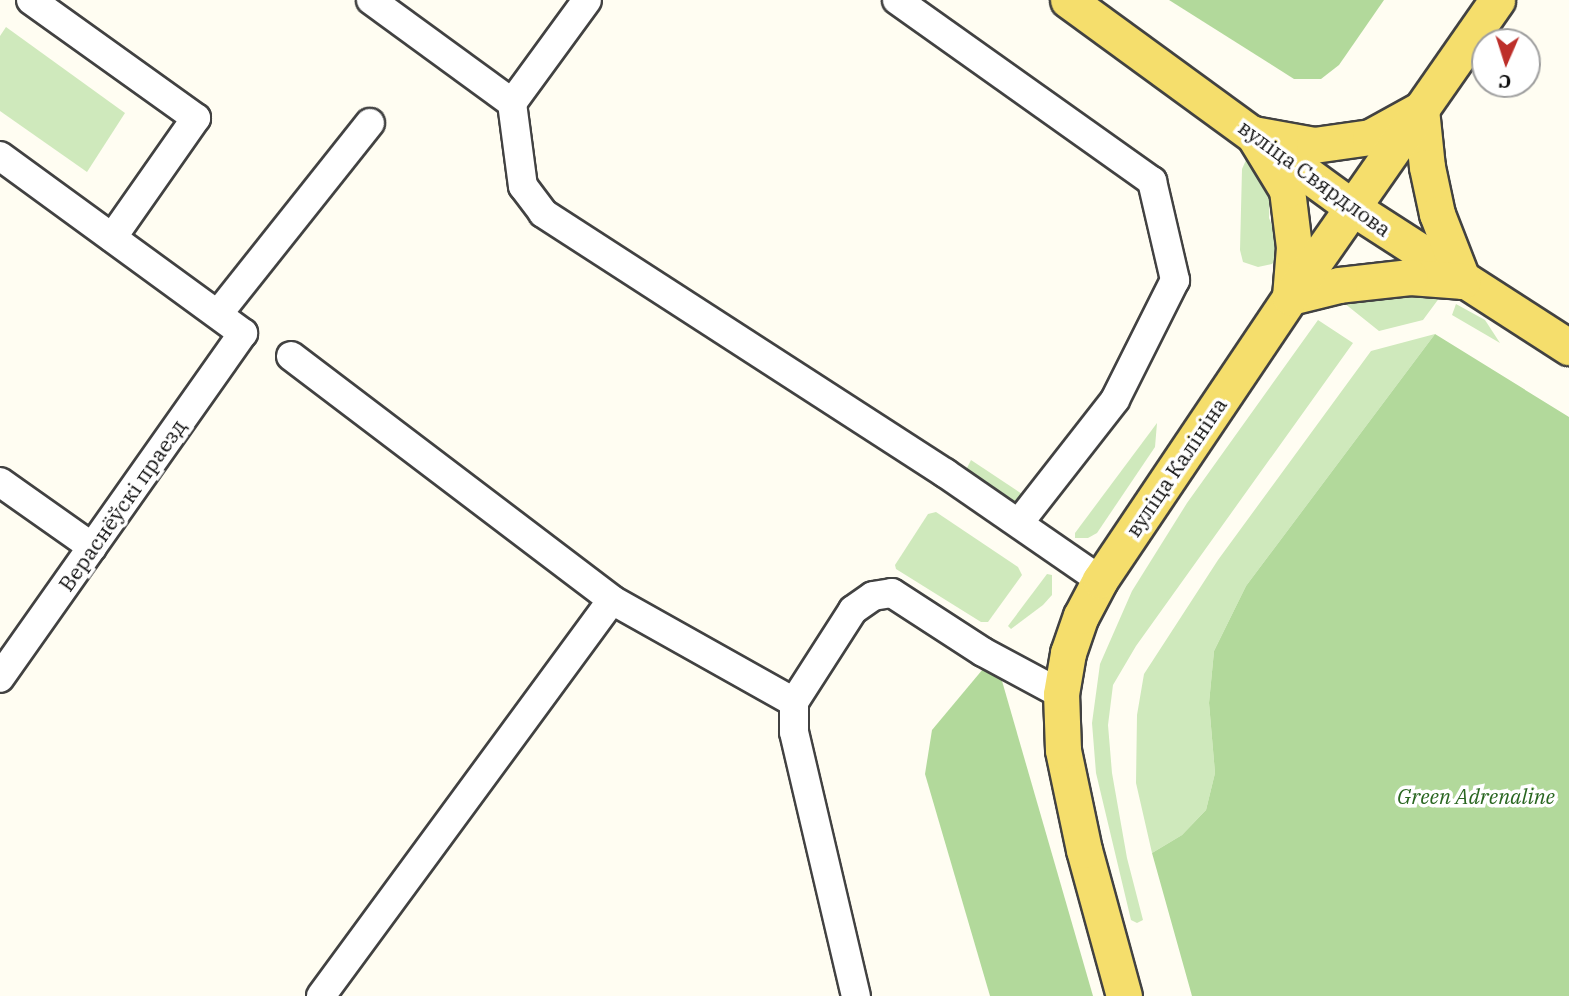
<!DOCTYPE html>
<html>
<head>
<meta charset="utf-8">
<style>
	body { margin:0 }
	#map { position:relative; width:1569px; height:996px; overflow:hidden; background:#fffdf2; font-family:"IBM Plex Serif",serif }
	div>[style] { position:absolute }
	.green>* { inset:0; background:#cfe9bc }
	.forest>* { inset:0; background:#b2d99b }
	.roads { filter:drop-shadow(2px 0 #424242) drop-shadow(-2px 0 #424242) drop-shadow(0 2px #424242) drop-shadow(0 -2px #424242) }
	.minor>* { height:28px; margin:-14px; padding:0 14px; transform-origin:14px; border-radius:14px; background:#fff }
	.major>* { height:35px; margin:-17.5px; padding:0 17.5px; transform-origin:17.5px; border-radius:17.5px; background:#f5de6c }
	span { translate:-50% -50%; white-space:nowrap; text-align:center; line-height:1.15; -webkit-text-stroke:7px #fff; paint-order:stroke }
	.street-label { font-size:21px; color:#0f0f0f }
	.park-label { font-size:21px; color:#296620; font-style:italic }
	.north { position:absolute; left:1471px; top:28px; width:70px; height:70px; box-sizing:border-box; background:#fff; border:2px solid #9f9f9f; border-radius:50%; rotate:183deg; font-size:19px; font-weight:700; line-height:28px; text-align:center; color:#0f0f0f }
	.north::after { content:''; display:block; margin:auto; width:24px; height:32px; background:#bd2f2a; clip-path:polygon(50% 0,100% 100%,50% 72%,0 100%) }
</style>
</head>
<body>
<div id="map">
	<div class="green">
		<div style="clip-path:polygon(6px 27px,125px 113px,87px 172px,0 111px,0 36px)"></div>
		<div style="clip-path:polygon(1251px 157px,1270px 181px,1269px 218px,1279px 242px,1278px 257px,1272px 264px,1258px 267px,1243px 262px,1240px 250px,1242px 169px,1246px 160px)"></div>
		<div style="clip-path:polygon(1408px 291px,1440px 297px,1423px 320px,1379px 331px,1344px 303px,1391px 298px)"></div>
		<div style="clip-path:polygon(1456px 304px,1485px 320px,1500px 343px,1452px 315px)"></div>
		<div style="clip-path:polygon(1318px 320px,1353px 343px,1136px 646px,1113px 685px,1108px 725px,1112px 773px,1127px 858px,1143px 920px,1137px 923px,1131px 920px,1096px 773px,1092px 723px,1100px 664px,1132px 591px,1187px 503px)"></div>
		<div style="clip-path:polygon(1435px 334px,1246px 586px,1214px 651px,1209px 703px,1215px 773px,1206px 810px,1182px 835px,1152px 853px,1136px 783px,1137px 715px,1144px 674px,1218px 560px,1371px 351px)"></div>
		<div style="clip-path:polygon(1157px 423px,1155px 447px,1097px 533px,1088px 538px,1075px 538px,1075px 533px)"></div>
		<div style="clip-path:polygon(971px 460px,1028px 498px,1029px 501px,1016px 504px,965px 472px)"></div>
		<div style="clip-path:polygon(936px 512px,1018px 567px,1022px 575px,988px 622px,981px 622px,896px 569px,895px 565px,928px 514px)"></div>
		<div style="clip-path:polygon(1047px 574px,1052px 575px,1052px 595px,1043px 605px,1011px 629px,1008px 626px)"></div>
	</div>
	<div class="forest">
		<div style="clip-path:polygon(1169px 0,1384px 0,1339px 65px,1321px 79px,1294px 79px)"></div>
		<div style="clip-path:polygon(1435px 334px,1569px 417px,1569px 996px,1192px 996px,1152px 853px,1182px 835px,1206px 810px,1215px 773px,1209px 703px,1214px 651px,1246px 586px)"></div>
		<div style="clip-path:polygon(988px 663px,1000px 674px,1093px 996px,990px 996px,925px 774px,932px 730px)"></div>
	</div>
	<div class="roads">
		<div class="minor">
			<div style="left:31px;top:0;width:203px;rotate:35.6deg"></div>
			<div style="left:196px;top:118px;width:146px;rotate:125deg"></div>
			<div style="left:371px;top:0;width:175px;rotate:36.1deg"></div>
			<div style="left:512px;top:103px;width:84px;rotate:82.5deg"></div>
			<div style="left:523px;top:186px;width:34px;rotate:53deg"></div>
			<div style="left:543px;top:213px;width:479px;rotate:32.9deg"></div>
			<div style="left:945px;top:473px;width:188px;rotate:34.6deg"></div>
			<div style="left:897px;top:0;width:313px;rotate:35.4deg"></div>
			<div style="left:1152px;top:181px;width:102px;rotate:76.9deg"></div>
			<div style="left:1175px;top:280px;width:134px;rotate:116.6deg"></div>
			<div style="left:1115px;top:400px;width:156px;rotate:128deg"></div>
			<div style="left:512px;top:103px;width:127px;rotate:-53.9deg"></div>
			<div style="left:0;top:156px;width:301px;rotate:36.1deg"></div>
			<div style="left:243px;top:333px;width:422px;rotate:125.2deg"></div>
			<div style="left:218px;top:314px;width:244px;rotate:-51.5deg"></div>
			<div style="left:291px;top:356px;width:403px;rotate:37.2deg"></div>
			<div style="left:0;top:482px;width:113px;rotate:35.2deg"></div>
			<div style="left:794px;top:702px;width:30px;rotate:90deg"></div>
			<div style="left:794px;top:732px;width:271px;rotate:76.8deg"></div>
			<div style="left:321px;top:996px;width:491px;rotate:-53.7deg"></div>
			<div style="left:612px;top:600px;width:209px;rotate:29.3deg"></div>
			<div style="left:794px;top:702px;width:109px;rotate:-57.3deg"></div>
			<div style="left:853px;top:610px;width:24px;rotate:-35deg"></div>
			<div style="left:873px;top:596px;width:19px;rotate:-9deg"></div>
			<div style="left:892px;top:593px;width:108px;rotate:33deg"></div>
			<div style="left:983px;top:652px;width:89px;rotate:28.3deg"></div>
		</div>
		<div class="major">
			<div style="left:1068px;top:0;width:353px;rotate:36.1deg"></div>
			<div style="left:1353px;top:208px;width:257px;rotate:32.8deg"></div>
			<div style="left:1421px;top:109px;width:58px;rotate:84.1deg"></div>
			<div style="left:1427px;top:167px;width:48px;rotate:78deg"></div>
			<div style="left:1437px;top:214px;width:72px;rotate:68.8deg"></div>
			<div style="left:1463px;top:281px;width:53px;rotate:-175.7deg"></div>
			<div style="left:1410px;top:277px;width:71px;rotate:173.6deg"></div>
			<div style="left:1339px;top:285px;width:50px;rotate:166.2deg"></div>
			<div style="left:1290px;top:297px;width:50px;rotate:-85.4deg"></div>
			<div style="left:1294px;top:247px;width:57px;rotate:-97deg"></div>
			<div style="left:1287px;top:190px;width:66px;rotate:-121.3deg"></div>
			<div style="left:1253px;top:134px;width:62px;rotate:10.2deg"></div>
			<div style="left:1314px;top:145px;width:57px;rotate:-8.1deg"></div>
			<div style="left:1370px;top:137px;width:58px;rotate:-28.8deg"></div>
			<div style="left:1124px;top:996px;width:151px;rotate:-105.3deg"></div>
			<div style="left:1084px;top:850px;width:102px;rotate:-101.9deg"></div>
			<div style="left:1063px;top:750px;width:56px;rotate:-92deg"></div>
			<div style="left:1061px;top:694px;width:42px;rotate:-80.3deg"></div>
			<div style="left:1068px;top:653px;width:39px;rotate:-71deg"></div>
			<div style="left:1081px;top:616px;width:41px;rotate:-62.2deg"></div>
			<div style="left:1100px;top:580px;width:341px;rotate:-56.1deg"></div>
			<div style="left:1290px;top:297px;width:362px;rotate:-55.1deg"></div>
		</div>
	</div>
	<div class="street-label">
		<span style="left:1315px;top:178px;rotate:36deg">вуліца Свярдлова</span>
		<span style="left:1176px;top:467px;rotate:-56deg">вуліца Калініна</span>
		<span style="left:122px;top:505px;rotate:-55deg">Вераснёўскі праезд</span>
	</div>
	<div class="park-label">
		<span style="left:1476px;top:796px">Green Adrenaline</span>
	</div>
	<div class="north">С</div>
</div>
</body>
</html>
